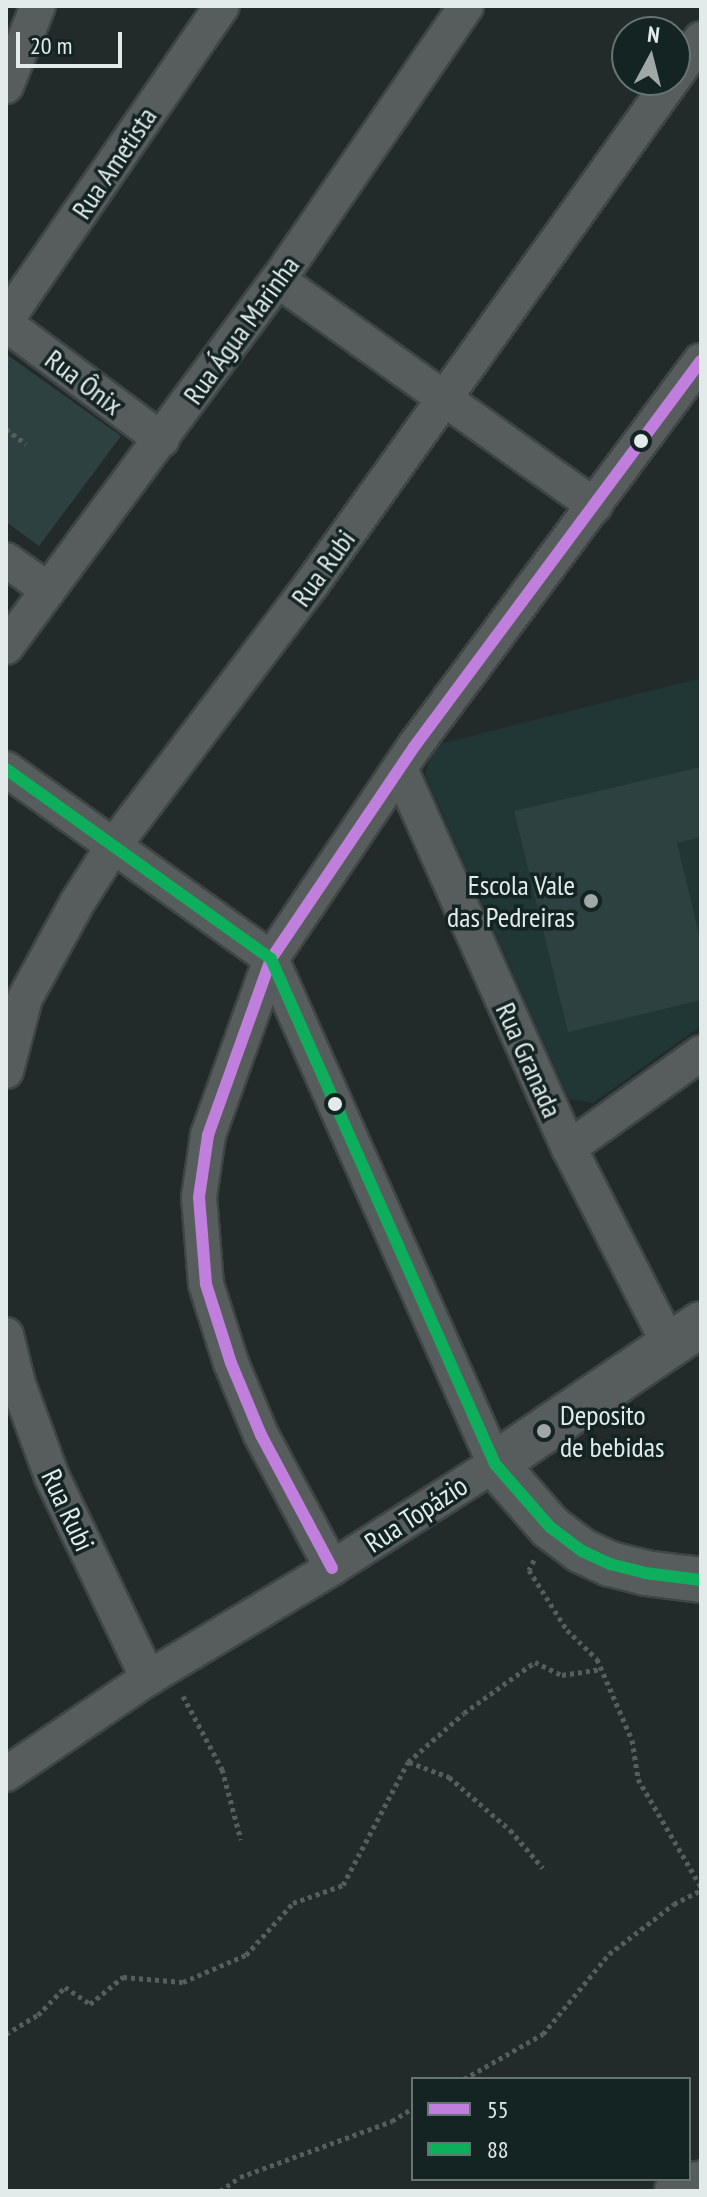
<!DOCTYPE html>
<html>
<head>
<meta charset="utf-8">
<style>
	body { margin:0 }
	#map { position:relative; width:707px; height:2197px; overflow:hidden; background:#222a2a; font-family:"PT Sans Narrow",sans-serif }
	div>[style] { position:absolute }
	.built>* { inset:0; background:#203736 }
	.building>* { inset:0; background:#2e4141 }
	.path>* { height:5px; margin-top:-2.5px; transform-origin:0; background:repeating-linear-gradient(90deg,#575d5c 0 4px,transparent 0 8px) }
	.roads { filter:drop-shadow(2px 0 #3f4545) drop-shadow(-2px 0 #3f4545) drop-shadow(0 2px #3f4545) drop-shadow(0 -2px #3f4545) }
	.street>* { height:34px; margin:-17px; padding:0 17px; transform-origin:17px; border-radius:17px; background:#575c5c }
	.secondary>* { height:44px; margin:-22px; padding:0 22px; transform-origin:22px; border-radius:22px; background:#575c5c }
	.bus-1>* { height:12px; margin:-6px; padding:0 6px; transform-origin:6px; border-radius:6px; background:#c07fdc }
	.bus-2>* { height:12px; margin:-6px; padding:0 6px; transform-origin:6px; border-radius:6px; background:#0daf5c }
	.dots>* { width:22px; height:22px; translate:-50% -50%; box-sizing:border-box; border:4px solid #142423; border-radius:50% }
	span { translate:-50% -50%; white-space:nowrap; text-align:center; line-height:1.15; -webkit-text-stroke:7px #142423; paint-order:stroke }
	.street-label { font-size:28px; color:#e2ebea }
	.poi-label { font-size:28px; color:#e2ebea }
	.right { translate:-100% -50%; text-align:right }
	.left { translate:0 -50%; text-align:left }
	.frame { position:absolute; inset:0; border:8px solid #e2ebea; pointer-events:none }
	.legend { position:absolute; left:411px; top:2077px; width:280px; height:104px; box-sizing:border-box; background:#142423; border:2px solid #667473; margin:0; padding:10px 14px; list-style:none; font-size:24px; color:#e2ebea }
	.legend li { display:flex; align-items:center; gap:16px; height:40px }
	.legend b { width:40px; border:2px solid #667473 }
	.north { position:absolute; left:611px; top:16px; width:80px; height:80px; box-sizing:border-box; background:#142423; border:2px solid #667473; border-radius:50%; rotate:7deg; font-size:22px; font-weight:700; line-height:32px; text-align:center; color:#e2ebea }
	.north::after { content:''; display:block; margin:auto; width:28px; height:36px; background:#9fa7a7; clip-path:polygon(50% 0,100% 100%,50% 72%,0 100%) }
	.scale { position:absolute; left:16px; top:32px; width:106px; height:36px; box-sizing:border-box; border:4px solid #e2ebea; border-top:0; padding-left:10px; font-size:24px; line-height:28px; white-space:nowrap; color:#e2ebea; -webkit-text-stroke:6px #142423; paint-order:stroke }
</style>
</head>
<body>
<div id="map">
	<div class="built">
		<div style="clip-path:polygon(701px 678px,701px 1026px,593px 1103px,569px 1099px,425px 775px,430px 758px,440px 744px)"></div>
	</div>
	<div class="building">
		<div style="clip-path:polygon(6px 354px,121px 436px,39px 546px,6px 522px)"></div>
		<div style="clip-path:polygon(701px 767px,701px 837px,677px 843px,701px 943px,701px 1000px,568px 1032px,514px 811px)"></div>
	</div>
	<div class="path">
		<div style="left:6px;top:429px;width:25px;rotate:37deg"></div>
		<div style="left:534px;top:1560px;width:11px;rotate:117deg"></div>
		<div style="left:529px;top:1570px;width:71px;rotate:57.7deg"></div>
		<div style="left:567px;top:1630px;width:42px;rotate:44deg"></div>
		<div style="left:597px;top:1659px;width:88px;rotate:66.6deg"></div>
		<div style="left:632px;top:1740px;width:39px;rotate:81deg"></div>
		<div style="left:638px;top:1779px;width:125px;rotate:59.7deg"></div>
		<div style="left:183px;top:1696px;width:83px;rotate:61.9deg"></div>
		<div style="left:222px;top:1769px;width:73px;rotate:75deg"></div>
		<div style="left:409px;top:1762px;width:43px;rotate:20.6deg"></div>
		<div style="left:449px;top:1777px;width:81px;rotate:41deg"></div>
		<div style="left:510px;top:1830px;width:50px;rotate:49deg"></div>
		<div style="left:6px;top:2034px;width:37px;rotate:-31deg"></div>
		<div style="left:38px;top:2015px;width:39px;rotate:-46deg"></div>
		<div style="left:65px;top:1987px;width:30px;rotate:34deg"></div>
		<div style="left:90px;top:2004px;width:43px;rotate:-39.3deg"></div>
		<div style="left:123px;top:1977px;width:60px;rotate:4.8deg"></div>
		<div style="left:183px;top:1982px;width:69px;rotate:-23.2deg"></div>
		<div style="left:246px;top:1955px;width:70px;rotate:-47.9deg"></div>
		<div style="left:293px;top:1903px;width:53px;rotate:-19.8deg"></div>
		<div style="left:343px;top:1885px;width:139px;rotate:-62.1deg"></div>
		<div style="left:408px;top:1762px;width:74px;rotate:-41.2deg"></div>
		<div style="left:464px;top:1713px;width:87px;rotate:-35.7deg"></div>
		<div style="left:535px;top:1662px;width:30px;rotate:26deg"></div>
		<div style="left:562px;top:1675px;width:40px;rotate:-8.5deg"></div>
		<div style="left:464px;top:2079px;width:91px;rotate:-29.7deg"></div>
		<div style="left:543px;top:2034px;width:104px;rotate:-50.5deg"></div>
		<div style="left:609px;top:1954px;width:82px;rotate:-37.6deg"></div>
		<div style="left:674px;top:1904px;width:30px;rotate:-27deg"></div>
		<div style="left:46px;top:2191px;width:10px"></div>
		<div style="left:220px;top:2191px;width:24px;rotate:-35deg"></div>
		<div style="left:240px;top:2177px;width:162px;rotate:-20.2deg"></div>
		<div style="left:392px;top:2121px;width:25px;rotate:-32deg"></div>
	</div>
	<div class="roads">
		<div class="street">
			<div style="left:675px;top:76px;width:45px;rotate:-54.9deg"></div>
			<div style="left:6px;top:86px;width:86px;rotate:-68.2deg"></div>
			<div style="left:278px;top:280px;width:389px;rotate:35.5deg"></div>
			<div style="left:6px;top:320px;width:381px;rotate:-55.5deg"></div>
			<div style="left:6px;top:324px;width:194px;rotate:36.6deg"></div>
			<div style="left:6px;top:560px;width:50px;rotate:35.3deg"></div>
			<div style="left:6px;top:647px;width:457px;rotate:-53.5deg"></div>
			<div style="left:278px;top:280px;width:332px;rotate:-55.5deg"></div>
			<div style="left:6px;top:769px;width:326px;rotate:35.6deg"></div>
			<div style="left:271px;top:959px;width:552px;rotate:66.08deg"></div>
			<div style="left:495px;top:1464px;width:193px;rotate:147.5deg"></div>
			<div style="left:332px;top:1568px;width:214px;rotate:149.1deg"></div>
			<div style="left:148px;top:1678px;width:171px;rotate:145.9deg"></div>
			<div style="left:400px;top:769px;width:415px;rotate:66deg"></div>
			<div style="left:569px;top:1148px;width:222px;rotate:63deg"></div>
			<div style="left:6px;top:1071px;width:75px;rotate:-75.4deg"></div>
			<div style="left:25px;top:998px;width:108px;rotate:-61.3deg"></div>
			<div style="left:77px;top:903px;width:65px;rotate:-57.5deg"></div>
			<div style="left:112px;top:848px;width:330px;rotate:-52.9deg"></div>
			<div style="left:311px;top:585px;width:621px;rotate:-54.44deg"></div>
			<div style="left:569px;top:1148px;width:163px;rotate:-35.7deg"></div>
			<div style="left:6px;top:1335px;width:50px;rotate:76.2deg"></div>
			<div style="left:18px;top:1384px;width:99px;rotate:69.9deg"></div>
			<div style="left:52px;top:1477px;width:223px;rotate:64.5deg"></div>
			<div style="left:332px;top:1568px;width:151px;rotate:-118.1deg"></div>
			<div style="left:261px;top:1435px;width:78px;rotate:-112.6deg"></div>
			<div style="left:231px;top:1363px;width:83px;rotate:-107.6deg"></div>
			<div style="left:206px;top:1284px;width:87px;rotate:-94.6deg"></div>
			<div style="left:199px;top:1197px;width:63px;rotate:-81.7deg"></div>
			<div style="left:208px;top:1135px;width:187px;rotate:-70.3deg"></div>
			<div style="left:271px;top:959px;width:256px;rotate:-56deg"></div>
			<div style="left:414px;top:747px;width:481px;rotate:-53.4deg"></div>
		</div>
		<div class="secondary">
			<div style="left:701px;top:1324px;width:249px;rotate:145.8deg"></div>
			<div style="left:495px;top:1464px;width:84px;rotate:48.9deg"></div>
			<div style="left:550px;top:1527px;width:40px;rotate:37deg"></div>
			<div style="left:582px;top:1551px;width:31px;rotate:25deg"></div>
			<div style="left:610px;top:1564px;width:36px;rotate:14deg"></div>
			<div style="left:645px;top:1573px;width:56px;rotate:7.1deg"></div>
			<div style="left:677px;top:2191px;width:25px;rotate:-18deg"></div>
		</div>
	</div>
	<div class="bus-1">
		<div style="left:332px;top:1568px;width:151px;rotate:-118.1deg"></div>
		<div style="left:261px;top:1435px;width:78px;rotate:-112.6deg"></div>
		<div style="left:231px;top:1363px;width:83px;rotate:-107.6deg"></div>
		<div style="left:206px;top:1284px;width:87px;rotate:-94.6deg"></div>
		<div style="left:199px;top:1197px;width:63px;rotate:-81.7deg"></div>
		<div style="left:208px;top:1135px;width:187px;rotate:-70.3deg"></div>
		<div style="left:271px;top:959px;width:256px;rotate:-56deg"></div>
		<div style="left:414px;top:747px;width:481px;rotate:-53.4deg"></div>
	</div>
	<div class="bus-2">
		<div style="left:6px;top:769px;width:326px;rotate:35.6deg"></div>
		<div style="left:271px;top:959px;width:552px;rotate:66.08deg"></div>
		<div style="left:495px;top:1464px;width:84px;rotate:48.9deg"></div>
		<div style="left:550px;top:1527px;width:40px;rotate:37deg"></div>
		<div style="left:582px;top:1551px;width:31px;rotate:25deg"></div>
		<div style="left:610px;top:1564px;width:36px;rotate:14deg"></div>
		<div style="left:645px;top:1573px;width:56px;rotate:7.1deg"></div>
	</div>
	<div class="dots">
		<div style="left:641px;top:441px;background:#e2ebea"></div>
		<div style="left:591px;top:901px;background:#9fa7a7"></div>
		<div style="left:335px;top:1104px;background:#e2ebea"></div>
		<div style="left:544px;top:1431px;background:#9fa7a7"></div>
	</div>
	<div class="street-label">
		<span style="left:114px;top:163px;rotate:-56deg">Rua Ametista</span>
		<span style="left:241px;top:330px;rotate:-54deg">Rua Água Marinha</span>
		<span style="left:84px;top:382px;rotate:37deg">Rua Ônix</span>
		<span style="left:323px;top:568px;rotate:-54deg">Rua Rubi</span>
		<span style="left:529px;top:1060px;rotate:66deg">Rua Granada</span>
		<span style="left:68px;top:1510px;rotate:65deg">Rua Rubi</span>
		<span style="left:416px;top:1514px;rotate:-33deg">Rua Topázio</span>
	</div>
	<div class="poi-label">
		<span class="right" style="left:575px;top:901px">Escola Vale<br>das Pedreiras</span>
		<span class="left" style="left:560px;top:1431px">Deposito<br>de bebidas</span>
	</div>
	<div class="frame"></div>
	<ul class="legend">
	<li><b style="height:10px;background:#c07fdc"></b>55</li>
	<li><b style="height:10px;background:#0daf5c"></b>88</li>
	</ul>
	<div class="north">N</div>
	<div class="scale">20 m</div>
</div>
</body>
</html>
